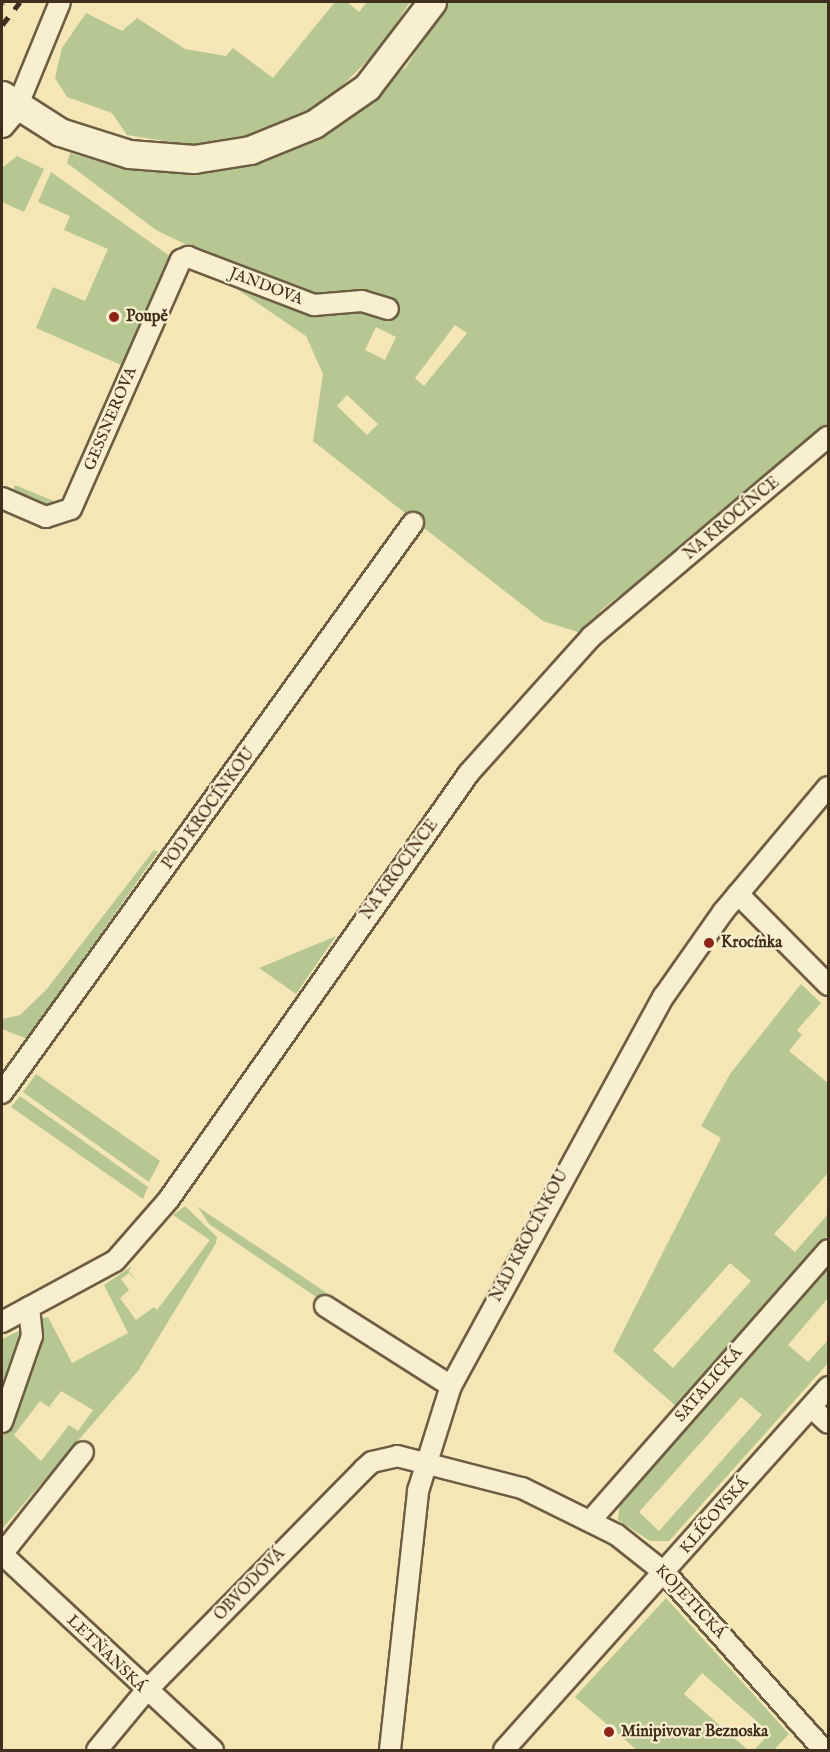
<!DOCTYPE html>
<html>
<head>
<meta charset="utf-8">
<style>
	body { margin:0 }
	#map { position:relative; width:830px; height:1752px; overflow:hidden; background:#f5e7b5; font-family:"IM FELL English",serif }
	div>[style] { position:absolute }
	.green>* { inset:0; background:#b7c791 }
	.roads { filter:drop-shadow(2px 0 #6d5d43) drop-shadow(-2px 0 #6d5d43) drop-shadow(0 2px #6d5d43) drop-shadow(0 -2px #6d5d43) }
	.minor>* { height:20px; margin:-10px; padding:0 10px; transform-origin:10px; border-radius:10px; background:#f8efcf }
	.tertiary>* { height:24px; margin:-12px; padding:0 12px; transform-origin:12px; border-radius:12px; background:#f8efcf }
	.secondary>* { height:27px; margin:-13.5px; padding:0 13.5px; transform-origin:13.5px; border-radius:13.5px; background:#f8efcf }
	.rail>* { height:4.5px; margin-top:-2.25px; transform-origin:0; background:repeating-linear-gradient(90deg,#402f1d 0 10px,transparent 0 20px) }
	.dots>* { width:16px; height:16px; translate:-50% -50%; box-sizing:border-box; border:3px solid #f8efcf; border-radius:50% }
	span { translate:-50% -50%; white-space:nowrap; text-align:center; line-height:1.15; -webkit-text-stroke:4.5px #f8efcf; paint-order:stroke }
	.street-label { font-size:16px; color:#402f1d }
	.poi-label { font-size:16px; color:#402f1d; font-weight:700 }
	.left { translate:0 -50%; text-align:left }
	.frame { position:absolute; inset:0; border:3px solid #402f1d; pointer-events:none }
</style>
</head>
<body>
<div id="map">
	<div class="green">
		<div style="clip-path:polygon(335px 2px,347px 2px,359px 12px,367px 2px,410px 2px,380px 48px,342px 86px,300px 115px,246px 138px,196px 146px,127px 135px,112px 113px,67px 97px,55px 78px,62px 48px,86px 13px,122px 31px,137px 18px,185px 49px,226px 56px,233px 48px,273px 78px)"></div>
		<div style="clip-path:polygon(evenodd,448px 2px,828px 2px,828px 427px,624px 601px,619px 596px,600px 611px,604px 617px,584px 634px,543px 621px,313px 441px,323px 374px,306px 336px,197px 262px,191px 247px,156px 230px,67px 163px,70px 153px,128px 170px,178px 173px,225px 165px,335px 125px,406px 67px,448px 2px,455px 325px,467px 333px,424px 386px,415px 378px,455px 325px,448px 2px,376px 327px,396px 337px,385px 360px,365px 350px,376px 327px,448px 2px,347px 395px,378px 424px,367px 435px,337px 406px,347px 395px)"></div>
		<div style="clip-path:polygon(17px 156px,44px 169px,24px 212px,2px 202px,2px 168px)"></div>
		<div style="clip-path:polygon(51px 172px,174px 259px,73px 498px,54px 510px,12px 493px,15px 485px,61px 504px,121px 365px,36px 328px,53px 287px,85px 301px,108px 249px,64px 230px,70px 216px,38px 202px)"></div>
		<div style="clip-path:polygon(154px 850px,158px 852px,27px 1039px,2px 1029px,2px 1019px,20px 1015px,46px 990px)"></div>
		<div style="clip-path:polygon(336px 936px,296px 994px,259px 968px)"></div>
		<div style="clip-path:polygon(evenodd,801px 984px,821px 1003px,797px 1030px,802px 1035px,789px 1051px,828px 1083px,828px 1173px,774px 1234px,795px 1252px,828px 1214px,828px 1235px,677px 1407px,613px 1351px,721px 1138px,701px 1126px,730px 1074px,801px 984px,730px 1263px,751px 1281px,673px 1368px,653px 1350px,730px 1263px)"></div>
		<div style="clip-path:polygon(36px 1074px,160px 1161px,149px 1182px,23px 1092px)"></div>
		<div style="clip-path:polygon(20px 1096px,148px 1187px,143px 1199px,11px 1107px)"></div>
		<div style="clip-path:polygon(evenodd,185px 1206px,217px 1237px,216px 1243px,138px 1371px,2px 1529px,2px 1436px,34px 1356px,42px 1318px,48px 1317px,72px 1363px,128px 1333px,104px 1285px,132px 1266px,129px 1271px,137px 1282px,129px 1273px,121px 1279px,129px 1290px,120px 1298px,136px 1320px,154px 1307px,160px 1314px,157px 1310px,210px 1240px,173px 1215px,185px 1206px,61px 1391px,93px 1410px,78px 1431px,69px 1425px,41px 1461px,14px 1435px,40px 1401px,49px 1407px,61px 1391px)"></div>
		<div style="clip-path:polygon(198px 1207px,339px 1301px,325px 1303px,209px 1224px)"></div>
		<div style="clip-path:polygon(evenodd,828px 1264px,828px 1298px,788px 1345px,808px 1362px,828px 1340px,828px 1363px,669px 1541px,650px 1541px,618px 1520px,620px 1501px,828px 1264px,741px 1397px,762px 1415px,659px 1531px,639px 1512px,741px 1397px)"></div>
		<div style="clip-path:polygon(19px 1331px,22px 1336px,2px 1399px,2px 1339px)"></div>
		<div style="clip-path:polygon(666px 1598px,789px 1734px,774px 1750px,754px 1750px,770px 1733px,702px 1673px,684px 1694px,748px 1750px,637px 1750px,575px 1697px)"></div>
	</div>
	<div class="roads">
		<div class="minor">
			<div style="left:17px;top:107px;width:113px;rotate:-67.7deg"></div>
			<div style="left:2px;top:498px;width:48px;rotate:23.4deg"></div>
			<div style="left:46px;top:517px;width:26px;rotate:-18deg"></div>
			<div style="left:71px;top:509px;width:272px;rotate:-66.2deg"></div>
			<div style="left:181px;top:260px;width:8px;rotate:-23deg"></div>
			<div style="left:188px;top:257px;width:135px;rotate:20.9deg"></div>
			<div style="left:314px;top:305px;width:48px;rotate:-4.8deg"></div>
			<div style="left:362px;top:301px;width:27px;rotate:17deg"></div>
			<div style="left:738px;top:894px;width:128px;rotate:45.3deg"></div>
			<div style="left:2px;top:1093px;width:703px;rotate:-54.21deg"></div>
			<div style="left:325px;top:1306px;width:149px;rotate:32.4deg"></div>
			<div style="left:2px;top:1322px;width:128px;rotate:-28.4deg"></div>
			<div style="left:115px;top:1261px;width:82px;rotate:-48.9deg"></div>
			<div style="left:169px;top:1199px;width:521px;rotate:-54.85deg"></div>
			<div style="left:469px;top:773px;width:183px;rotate:-48.1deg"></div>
			<div style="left:591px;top:637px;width:310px;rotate:-40.2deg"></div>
			<div style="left:811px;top:1407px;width:23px;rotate:43deg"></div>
			<div style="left:2px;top:1422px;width:91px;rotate:-70.8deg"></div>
			<div style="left:32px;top:1336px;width:29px;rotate:-96deg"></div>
			<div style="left:591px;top:1520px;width:359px;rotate:-48.7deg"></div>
			<div style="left:2px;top:1554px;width:288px;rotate:42.9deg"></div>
			<div style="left:2px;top:1554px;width:130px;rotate:-51.5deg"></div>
			<div style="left:97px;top:1750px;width:75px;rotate:-50.4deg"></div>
			<div style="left:145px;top:1692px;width:311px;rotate:-45.5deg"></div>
			<div style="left:363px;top:1470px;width:12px;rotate:-42deg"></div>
			<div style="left:372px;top:1462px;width:26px;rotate:-13deg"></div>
			<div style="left:397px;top:1456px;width:129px;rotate:14.4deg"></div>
			<div style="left:522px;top:1488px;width:106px;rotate:26.3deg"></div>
			<div style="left:617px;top:1535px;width:61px;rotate:38.4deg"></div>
			<div style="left:665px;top:1573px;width:238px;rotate:48.1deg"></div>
			<div style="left:390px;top:1750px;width:261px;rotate:-83.8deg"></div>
			<div style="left:418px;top:1491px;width:110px;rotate:-72.6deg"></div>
			<div style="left:451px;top:1386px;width:444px;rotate:-61.4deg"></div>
			<div style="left:664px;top:996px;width:103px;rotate:-54.9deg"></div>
			<div style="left:723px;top:912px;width:163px;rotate:-50deg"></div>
			<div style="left:504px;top:1750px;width:487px;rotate:-48.2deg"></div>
		</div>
		<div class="tertiary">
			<div style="left:2px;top:125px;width:23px;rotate:-50deg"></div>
		</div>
		<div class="secondary">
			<div style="left:2px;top:95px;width:69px;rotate:32.5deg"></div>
			<div style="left:60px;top:132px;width:72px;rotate:17.7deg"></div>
			<div style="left:129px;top:154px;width:65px;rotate:4.4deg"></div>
			<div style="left:194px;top:159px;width:57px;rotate:-9.1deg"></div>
			<div style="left:250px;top:150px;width:69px;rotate:-22.1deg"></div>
			<div style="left:314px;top:124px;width:65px;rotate:-34.9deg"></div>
			<div style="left:367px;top:87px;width:107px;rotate:-52.6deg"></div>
		</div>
	</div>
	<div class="rail">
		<div style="left:2px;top:3px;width:1px;rotate:-45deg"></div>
		<div style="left:2px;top:25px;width:29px;rotate:-52deg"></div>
	</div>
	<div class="dots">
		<div style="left:114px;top:317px;background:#8f2418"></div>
		<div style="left:709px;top:943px;background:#8f2418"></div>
		<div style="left:609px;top:1732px;background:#8f2418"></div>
	</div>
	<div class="street-label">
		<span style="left:266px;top:287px;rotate:21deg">JANDOVA</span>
		<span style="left:111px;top:419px;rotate:-67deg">GESSNEROVA</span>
		<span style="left:732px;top:519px;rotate:-40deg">NA KROCÍNCE</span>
		<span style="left:209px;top:809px;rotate:-54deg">POD KROCÍNKOU</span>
		<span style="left:400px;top:870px;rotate:-54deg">NA KROCÍNCE</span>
		<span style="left:530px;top:1236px;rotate:-62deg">NAD KROCÍNKOU</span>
		<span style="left:709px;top:1385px;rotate:-49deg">SATALICKÁ</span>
		<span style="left:715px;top:1516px;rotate:-49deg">KLÍČOVSKÁ</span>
		<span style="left:250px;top:1585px;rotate:-46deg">OBVODOVÁ</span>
		<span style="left:690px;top:1602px;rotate:47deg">KOJETICKÁ</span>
		<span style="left:106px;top:1654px;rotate:44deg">LETŇANSKÁ</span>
	</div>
	<div class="poi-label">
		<span class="left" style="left:126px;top:317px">Poupě</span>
		<span class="left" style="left:721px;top:943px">Krocínka</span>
		<span class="left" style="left:621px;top:1732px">Minipivovar Beznoska</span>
	</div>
	<div class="frame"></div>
</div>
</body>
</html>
